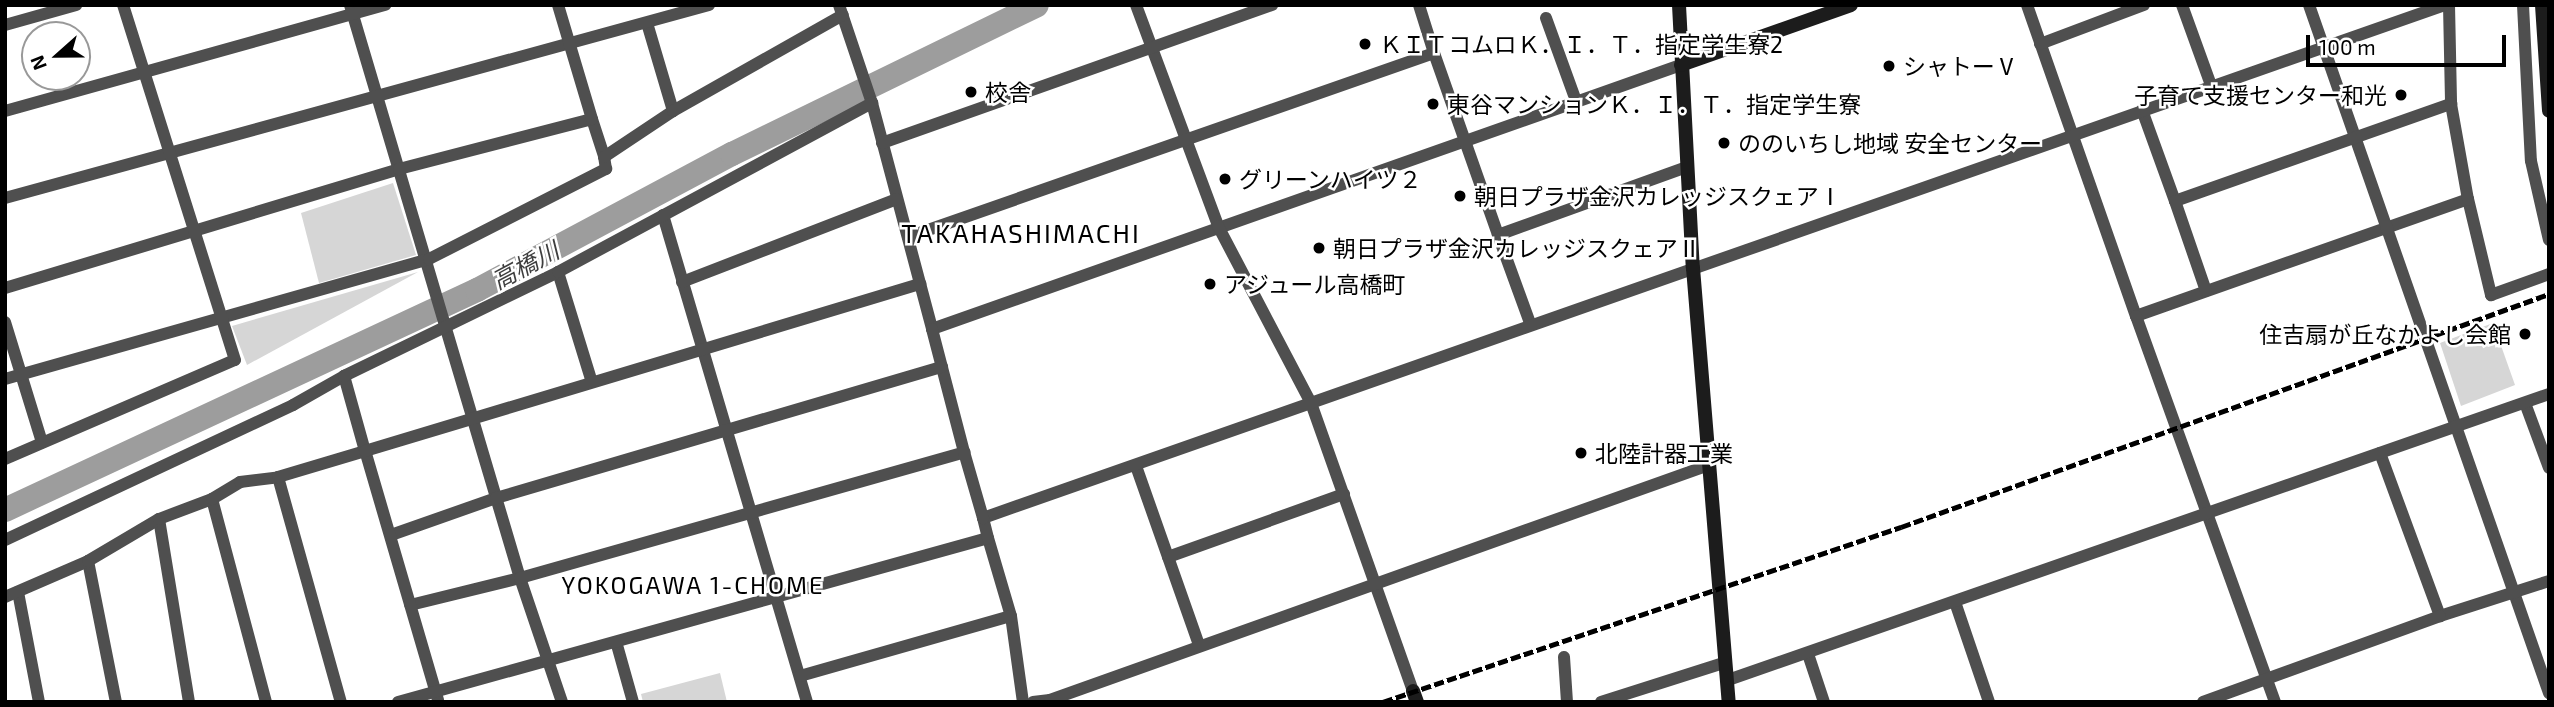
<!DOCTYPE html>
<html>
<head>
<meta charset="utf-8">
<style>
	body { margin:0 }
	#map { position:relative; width:2554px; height:707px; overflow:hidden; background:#fff; font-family:"Exo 2","Noto Sans JP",sans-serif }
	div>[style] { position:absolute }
	.green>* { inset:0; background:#d6d6d6 }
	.river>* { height:24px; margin:-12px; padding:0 12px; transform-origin:12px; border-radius:12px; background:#9d9d9d }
	.street>* { height:12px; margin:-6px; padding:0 6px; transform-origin:6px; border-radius:6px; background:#4f4f4f }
	.secondary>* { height:14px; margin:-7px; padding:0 7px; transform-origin:7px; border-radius:7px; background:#1c1c1c }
	.rail>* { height:4.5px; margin-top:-2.25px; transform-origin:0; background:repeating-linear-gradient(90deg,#000 0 10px,transparent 0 13.5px) }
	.dots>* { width:19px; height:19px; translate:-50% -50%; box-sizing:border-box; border:4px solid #fff; border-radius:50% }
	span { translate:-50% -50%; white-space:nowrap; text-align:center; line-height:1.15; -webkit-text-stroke:5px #fff; paint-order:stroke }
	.poi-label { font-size:23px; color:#000 }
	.left { translate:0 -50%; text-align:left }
	.right { translate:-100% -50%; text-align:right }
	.water-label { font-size:24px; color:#3e3e3e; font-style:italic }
	.neighbourhood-label { font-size:24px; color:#000; letter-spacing:2px }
	.quarter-label { font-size:26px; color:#000; letter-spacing:2px }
	.frame { position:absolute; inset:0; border:7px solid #000; pointer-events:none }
	.north { position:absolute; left:21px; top:21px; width:70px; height:70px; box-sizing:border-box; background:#fff; border:2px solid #999; border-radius:50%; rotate:249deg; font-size:19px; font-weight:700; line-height:28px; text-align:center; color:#000 }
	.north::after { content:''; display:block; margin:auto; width:24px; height:32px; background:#000; clip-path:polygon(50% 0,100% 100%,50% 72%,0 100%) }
	.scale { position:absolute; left:2306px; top:35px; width:200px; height:32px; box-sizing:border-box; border:4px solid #000; border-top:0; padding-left:9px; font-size:21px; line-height:24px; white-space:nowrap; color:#000; -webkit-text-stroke:5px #fff; paint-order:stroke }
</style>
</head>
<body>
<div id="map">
	<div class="green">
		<div style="clip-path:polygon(393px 183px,416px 255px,319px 283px,301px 213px)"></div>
		<div style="clip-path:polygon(418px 272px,247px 365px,232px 326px)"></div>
		<div style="clip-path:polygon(2493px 323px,2515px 385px,2461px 406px,2440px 343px)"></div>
		<div style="clip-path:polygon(720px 673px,727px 702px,643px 702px,641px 694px)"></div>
	</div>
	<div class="river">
		<div style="left:5px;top:510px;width:521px;rotate:-24.99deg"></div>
		<div style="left:477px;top:290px;width:289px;rotate:-28.1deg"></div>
		<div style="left:732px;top:154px;width:339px;rotate:-26deg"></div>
	</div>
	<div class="street">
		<div style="left:350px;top:5px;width:598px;rotate:73.48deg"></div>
		<div style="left:520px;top:578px;width:113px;rotate:166.2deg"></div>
		<div style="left:839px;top:5px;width:103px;rotate:71.4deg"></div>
		<div style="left:872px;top:103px;width:234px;rotate:75.1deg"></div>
		<div style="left:932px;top:329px;width:794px;rotate:-19.42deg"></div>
		<div style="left:1136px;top:5px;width:236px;rotate:69.6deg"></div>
		<div style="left:1218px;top:226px;width:200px;rotate:62.3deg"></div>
		<div style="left:1311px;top:403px;width:306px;rotate:70.5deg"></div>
		<div style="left:2027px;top:5px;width:330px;rotate:70.7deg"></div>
		<div style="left:2136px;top:316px;width:352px;rotate:-19.4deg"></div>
		<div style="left:2468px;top:199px;width:99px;rotate:76.5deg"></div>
		<div style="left:2491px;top:295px;width:62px;rotate:-19.9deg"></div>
		<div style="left:2182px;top:5px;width:85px;rotate:70.1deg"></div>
		<div style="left:2309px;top:5px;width:729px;rotate:70.77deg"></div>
		<div style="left:2449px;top:5px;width:99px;rotate:88.8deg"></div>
		<div style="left:2451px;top:104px;width:97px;rotate:79.9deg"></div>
		<div style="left:2523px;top:5px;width:156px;rotate:87.1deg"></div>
		<div style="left:2531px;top:161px;width:81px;rotate:77.2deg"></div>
		<div style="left:1546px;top:18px;width:88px;rotate:70.1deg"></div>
		<div style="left:647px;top:23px;width:92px;rotate:73.5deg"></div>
		<div style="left:5px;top:25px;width:74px;rotate:-15.7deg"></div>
		<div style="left:2040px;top:44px;width:111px;rotate:-20.6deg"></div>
		<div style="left:1434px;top:53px;width:193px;rotate:70.6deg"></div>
		<div style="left:2142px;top:110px;width:97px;rotate:70.1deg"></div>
		<div style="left:2175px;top:201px;width:293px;rotate:-19.4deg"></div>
		<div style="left:5px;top:111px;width:395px;rotate:-15.6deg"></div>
		<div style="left:592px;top:119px;width:40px;rotate:72deg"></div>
		<div style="left:882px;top:143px;width:414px;rotate:-19.5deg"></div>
		<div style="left:5px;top:198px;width:730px;rotate:-15.33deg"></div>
		<div style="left:2175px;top:201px;width:95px;rotate:71deg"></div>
		<div style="left:663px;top:215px;width:508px;rotate:73.53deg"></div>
		<div style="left:908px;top:237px;width:557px;rotate:-19.28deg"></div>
		<div style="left:1434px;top:53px;width:50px;rotate:-107.4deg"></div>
		<div style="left:558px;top:272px;width:112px;rotate:72.9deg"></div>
		<div style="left:682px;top:282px;width:230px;rotate:-21.1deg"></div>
		<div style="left:5px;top:288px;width:412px;rotate:-16.8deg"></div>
		<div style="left:399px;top:169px;width:199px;rotate:-14.5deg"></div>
		<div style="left:592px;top:119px;width:119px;rotate:-106.6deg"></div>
		<div style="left:2136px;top:316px;width:410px;rotate:70.2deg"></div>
		<div style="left:5px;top:322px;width:126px;rotate:72.9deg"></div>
		<div style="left:1530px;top:323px;width:94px;rotate:-110deg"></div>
		<div style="left:1498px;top:235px;width:201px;rotate:-19.8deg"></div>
		<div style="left:932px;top:329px;width:127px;rotate:75.4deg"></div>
		<div style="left:5px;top:379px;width:441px;rotate:-15.8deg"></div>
		<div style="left:429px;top:259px;width:199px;rotate:-27deg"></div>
		<div style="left:606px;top:169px;width:12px;rotate:-99deg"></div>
		<div style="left:604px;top:157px;width:83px;rotate:-33.7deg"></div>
		<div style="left:673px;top:111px;width:195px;rotate:-29.5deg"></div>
		<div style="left:2525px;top:403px;width:69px;rotate:69.7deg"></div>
		<div style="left:2380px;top:453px;width:174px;rotate:69.8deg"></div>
		<div style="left:2440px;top:616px;width:114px;rotate:-17.8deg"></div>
		<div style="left:5px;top:459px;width:250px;rotate:-23.3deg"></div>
		<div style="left:235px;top:360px;width:372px;rotate:-107.5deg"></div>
		<div style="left:1136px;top:466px;width:190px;rotate:70.6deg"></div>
		<div style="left:278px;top:477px;width:234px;rotate:74.4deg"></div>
		<div style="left:212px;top:499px;width:210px;rotate:75.1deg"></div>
		<div style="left:159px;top:519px;width:185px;rotate:80.7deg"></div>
		<div style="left:391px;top:535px;width:111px;rotate:-19.4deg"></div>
		<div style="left:496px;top:498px;width:465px;rotate:-16.4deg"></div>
		<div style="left:988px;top:538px;width:81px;rotate:73.6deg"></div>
		<div style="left:1011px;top:616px;width:87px;rotate:82.1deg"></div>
		<div style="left:5px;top:540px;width:318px;rotate:-25.1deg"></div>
		<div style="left:293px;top:405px;width:59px;rotate:-29.6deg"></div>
		<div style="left:1168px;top:557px;width:187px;rotate:-19.7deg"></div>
		<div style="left:88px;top:561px;width:144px;rotate:78.8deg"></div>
		<div style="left:18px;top:592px;width:112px;rotate:79.2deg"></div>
		<div style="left:5px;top:597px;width:90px;rotate:-23.4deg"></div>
		<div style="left:88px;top:561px;width:82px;rotate:-30.6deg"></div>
		<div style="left:159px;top:519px;width:57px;rotate:-20.7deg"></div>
		<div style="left:212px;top:499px;width:33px;rotate:-31deg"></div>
		<div style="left:240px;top:482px;width:38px;rotate:-7deg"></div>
		<div style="left:278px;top:477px;width:91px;rotate:-16.6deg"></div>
		<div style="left:365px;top:451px;width:78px;rotate:-105.6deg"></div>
		<div style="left:344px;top:376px;width:238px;rotate:-25.9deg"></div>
		<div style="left:558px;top:272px;width:357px;rotate:-28.3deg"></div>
		<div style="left:1955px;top:602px;width:106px;rotate:71.2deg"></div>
		<div style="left:617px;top:645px;width:59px;rotate:74.3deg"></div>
		<div style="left:1808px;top:654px;width:51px;rotate:71.6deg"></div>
		<div style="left:1564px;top:657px;width:45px;rotate:86.2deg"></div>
		<div style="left:800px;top:676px;width:219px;rotate:-15.9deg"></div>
		<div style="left:1728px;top:680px;width:869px;rotate:-19.21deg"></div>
		<div style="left:438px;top:700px;width:259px;rotate:-106.3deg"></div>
		<div style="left:365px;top:451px;width:580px;rotate:-16.75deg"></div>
		<div style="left:398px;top:702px;width:612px;rotate:-15.53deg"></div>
		<div style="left:988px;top:538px;width:21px;rotate:-104deg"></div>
		<div style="left:983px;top:518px;width:1549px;rotate:-19.34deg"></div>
		<div style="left:562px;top:702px;width:131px;rotate:-108.7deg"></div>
		<div style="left:520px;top:578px;width:462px;rotate:-15.8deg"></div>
		<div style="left:964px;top:452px;width:69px;rotate:73.9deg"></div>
		<div style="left:1033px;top:702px;width:17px;rotate:-7deg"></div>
		<div style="left:1050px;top:700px;width:700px;rotate:-19.63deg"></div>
		<div style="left:1601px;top:702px;width:131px;rotate:-17.7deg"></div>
		<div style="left:2203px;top:702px;width:252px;rotate:-19.9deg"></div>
	</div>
	<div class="secondary">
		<div style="left:1679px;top:5px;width:263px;rotate:87deg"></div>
		<div style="left:1693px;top:268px;width:435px;rotate:85.3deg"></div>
		<div style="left:2542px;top:5px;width:106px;rotate:86.2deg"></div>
		<div style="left:1681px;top:65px;width:180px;rotate:-19.4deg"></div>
		<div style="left:1413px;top:691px;width:12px;rotate:70deg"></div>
	</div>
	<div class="rail">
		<div style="left:1383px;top:702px;width:547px;rotate:-18.67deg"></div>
		<div style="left:1901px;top:527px;width:689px;rotate:-19.78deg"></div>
	</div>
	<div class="dots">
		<div style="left:1365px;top:44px;background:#000"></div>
		<div style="left:1889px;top:66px;background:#000"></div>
		<div style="left:971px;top:92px;background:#000"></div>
		<div style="left:2401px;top:95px;background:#000"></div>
		<div style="left:1433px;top:104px;background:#000"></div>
		<div style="left:1724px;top:143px;background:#000"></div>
		<div style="left:1225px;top:179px;background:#000"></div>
		<div style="left:1460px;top:196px;background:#000"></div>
		<div style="left:1319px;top:248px;background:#000"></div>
		<div style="left:1210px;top:284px;background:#000"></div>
		<div style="left:2525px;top:334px;background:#000"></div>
		<div style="left:1581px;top:453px;background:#000"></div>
	</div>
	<div class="poi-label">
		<span class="left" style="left:1379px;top:44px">ＫＩＴコムロＫ．Ｉ．Ｔ．指定学生寮2</span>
		<span class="left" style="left:1903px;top:66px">シャトーⅤ</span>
		<span class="left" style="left:985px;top:92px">校舎</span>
		<span class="right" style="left:2387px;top:95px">子育て支援センター和光</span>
		<span class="left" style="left:1447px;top:104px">東谷マンションＫ．Ｉ．Ｔ．指定学生寮</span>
		<span class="left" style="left:1738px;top:143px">ののいちし地域 安全センター</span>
		<span class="left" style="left:1239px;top:179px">グリーンハイツ２</span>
		<span class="left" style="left:1474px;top:196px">朝日プラザ金沢カレッジスクェアⅠ</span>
		<span class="left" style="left:1333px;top:248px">朝日プラザ金沢カレッジスクェアⅡ</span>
		<span class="left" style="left:1224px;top:284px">アジュール高橋町</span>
		<span class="right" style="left:2511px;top:334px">住吉扇が丘なかよし会館</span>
		<span class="left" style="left:1595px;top:453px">北陸計器工業</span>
	</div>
	<div class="water-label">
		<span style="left:525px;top:265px;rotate:-28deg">高橋川</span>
	</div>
	<div class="neighbourhood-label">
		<span style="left:693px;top:585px">YOKOGAWA 1-CHOME</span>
	</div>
	<div class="quarter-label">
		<span style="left:1021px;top:233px">TAKAHASHIMACHI</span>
	</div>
	<div class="frame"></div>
	<div class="north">N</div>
	<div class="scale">100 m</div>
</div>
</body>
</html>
